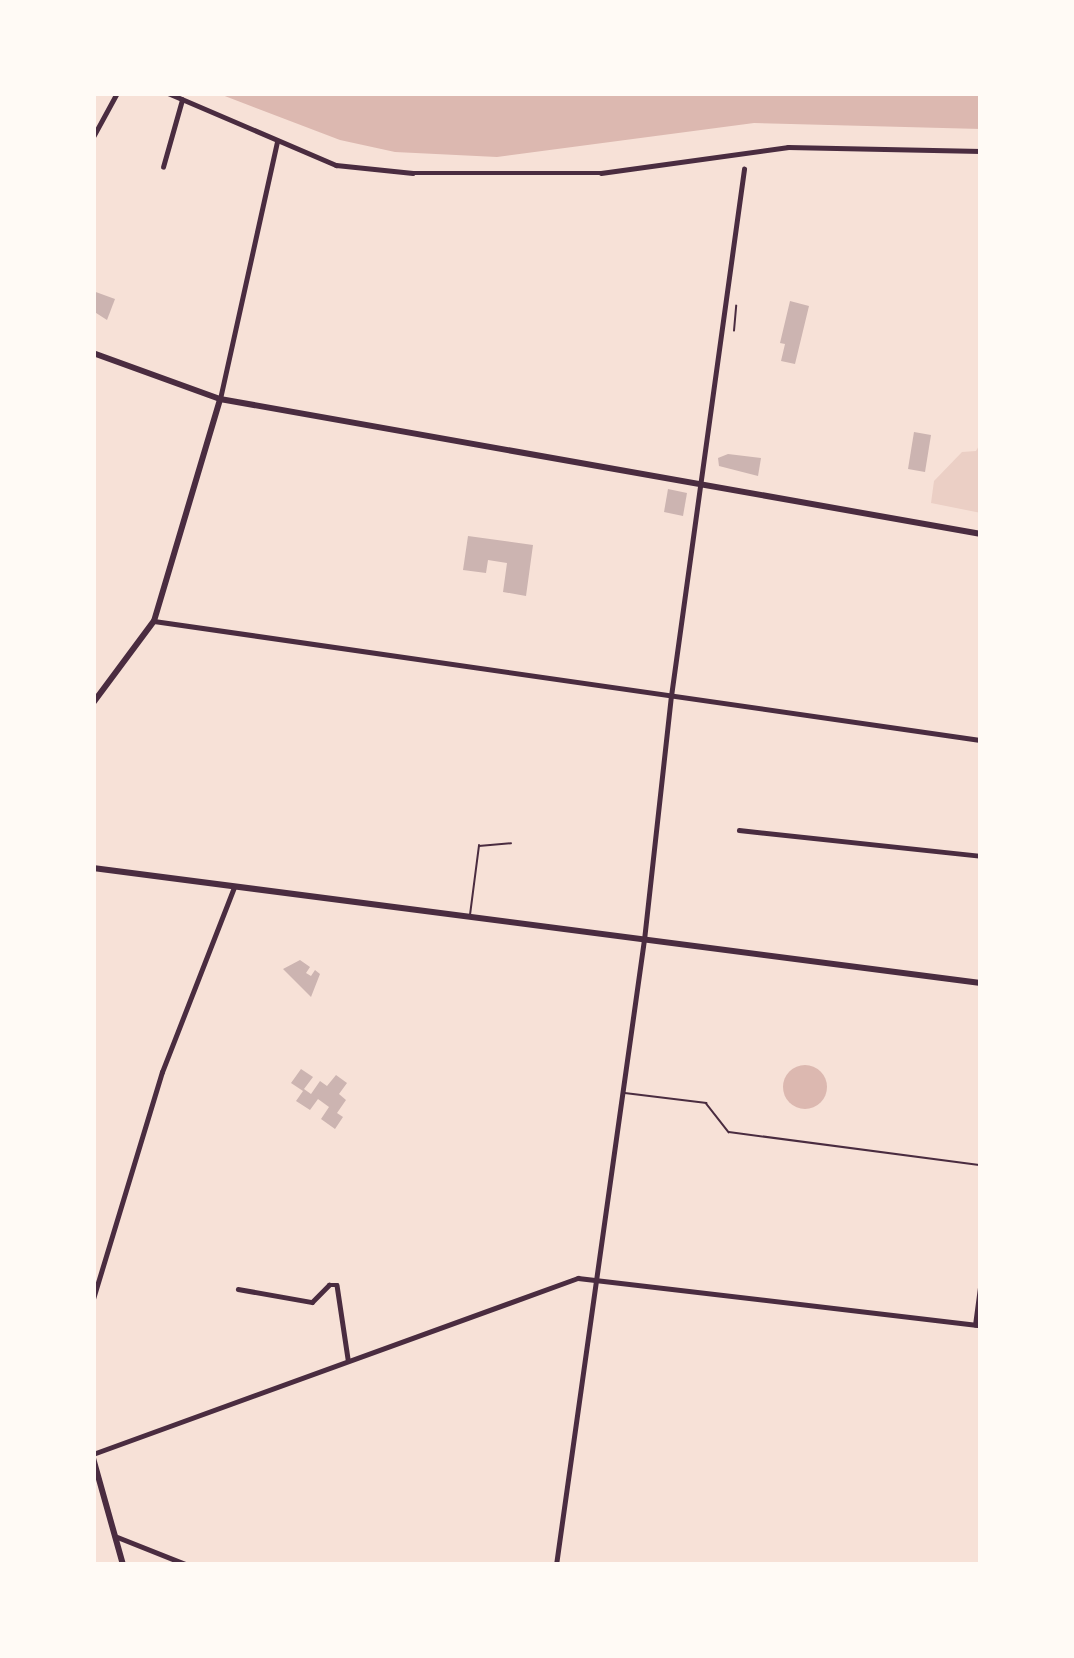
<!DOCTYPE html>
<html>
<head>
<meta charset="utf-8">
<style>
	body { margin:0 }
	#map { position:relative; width:1074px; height:1658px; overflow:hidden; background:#f7e1d7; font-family:"Noto Serif",serif }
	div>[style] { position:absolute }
	.green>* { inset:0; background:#ebcfc5 }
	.water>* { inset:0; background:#dcb8b0 }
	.round { border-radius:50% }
	.building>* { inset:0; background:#ccb4b1 }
	.path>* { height:1.5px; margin:-0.75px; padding:0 0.75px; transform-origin:0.75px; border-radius:0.75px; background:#4a2c40 }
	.service>* { height:1.5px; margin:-0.75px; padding:0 0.75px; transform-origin:0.75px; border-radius:0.75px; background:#4a2c40 }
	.minor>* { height:4.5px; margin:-2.25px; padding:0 2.25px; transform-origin:2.25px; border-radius:2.25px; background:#4a2c40 }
	.tertiary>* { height:6px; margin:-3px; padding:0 3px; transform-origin:3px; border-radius:3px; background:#4a2c40 }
	.secondary>* { height:6px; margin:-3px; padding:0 3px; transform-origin:3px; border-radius:3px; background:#4a2c40 }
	span { translate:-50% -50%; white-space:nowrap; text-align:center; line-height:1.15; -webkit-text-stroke:10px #fffaf5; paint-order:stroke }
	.frame { position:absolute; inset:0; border:96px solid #fffaf5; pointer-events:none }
</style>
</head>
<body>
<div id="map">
	<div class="green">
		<div style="clip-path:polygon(981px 442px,981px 513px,931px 503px,934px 481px,962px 452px,976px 451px)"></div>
	</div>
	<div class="water">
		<div style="clip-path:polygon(217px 93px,981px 93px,981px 129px,754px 123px,497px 157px,395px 152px,340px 140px)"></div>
		<div class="round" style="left:783px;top:1065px;width:44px;height:44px"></div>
	</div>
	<div class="building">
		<div style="clip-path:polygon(93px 291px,115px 299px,107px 320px,93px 311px)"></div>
		<div style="clip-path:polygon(790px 301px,809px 306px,795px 364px,781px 361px,785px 344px,780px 343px)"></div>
		<div style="clip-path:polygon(914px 432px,931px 435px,925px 472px,908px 469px)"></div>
		<div style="clip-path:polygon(728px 454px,761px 458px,758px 476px,719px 466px,718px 458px)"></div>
		<div style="clip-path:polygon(668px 489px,687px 493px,683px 516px,664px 512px)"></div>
		<div style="clip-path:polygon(468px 536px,533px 545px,526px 596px,503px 592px,507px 563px,488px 560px,486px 573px,463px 570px)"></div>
		<div style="clip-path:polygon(300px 960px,310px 967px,306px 973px,311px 976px,315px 970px,320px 974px,311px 997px,283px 969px)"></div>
		<div style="clip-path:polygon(301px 1069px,313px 1077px,304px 1089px,311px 1094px,320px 1081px,327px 1086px,336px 1075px,347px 1083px,339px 1094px,346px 1100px,337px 1113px,343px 1117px,335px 1129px,321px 1119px,329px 1107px,318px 1099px,310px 1110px,296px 1101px,303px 1091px,291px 1083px)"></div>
	</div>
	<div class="path">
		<div style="left:734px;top:331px;width:25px;rotate:-85deg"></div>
	</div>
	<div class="service">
		<div style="left:470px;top:915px;width:70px;rotate:-82.6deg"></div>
		<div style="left:479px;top:846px;width:32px;rotate:-5deg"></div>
		<div style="left:625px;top:1093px;width:82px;rotate:7deg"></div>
		<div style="left:706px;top:1103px;width:37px;rotate:52deg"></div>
		<div style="left:729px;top:1132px;width:254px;rotate:7.5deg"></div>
	</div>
	<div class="minor">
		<div style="left:168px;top:93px;width:183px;rotate:23.2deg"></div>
		<div style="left:336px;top:165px;width:77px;rotate:5.9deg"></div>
		<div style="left:413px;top:173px;width:188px"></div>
		<div style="left:601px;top:173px;width:189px;rotate:-7.9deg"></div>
		<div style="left:788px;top:147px;width:193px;rotate:1.2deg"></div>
		<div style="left:93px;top:137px;width:50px;rotate:-61.4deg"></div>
		<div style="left:163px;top:167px;width:70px;rotate:-74.2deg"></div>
		<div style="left:220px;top:399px;width:264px;rotate:-77.5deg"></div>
		<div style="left:154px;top:621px;width:836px;rotate:8.19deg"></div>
		<div style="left:739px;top:830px;width:243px;rotate:6.1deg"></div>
		<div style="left:238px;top:1289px;width:75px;rotate:10deg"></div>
		<div style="left:312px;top:1302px;width:24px;rotate:-45deg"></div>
		<div style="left:329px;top:1285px;width:8px"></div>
		<div style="left:337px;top:1285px;width:75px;rotate:81.5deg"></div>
		<div style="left:93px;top:1299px;width:237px;rotate:-73.1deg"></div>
		<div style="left:162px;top:1072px;width:199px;rotate:-68.7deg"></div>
		<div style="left:975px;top:1325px;width:45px;rotate:-82.4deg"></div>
		<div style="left:93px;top:1454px;width:516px;rotate:-19.95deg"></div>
		<div style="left:578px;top:1278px;width:406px;rotate:6.7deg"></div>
		<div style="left:115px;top:1536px;width:79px;rotate:21.7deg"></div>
		<div style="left:556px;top:1565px;width:631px;rotate:-81.99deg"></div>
		<div style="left:644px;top:940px;width:245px;rotate:-83.7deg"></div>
		<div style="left:671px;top:696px;width:532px;rotate:-82.11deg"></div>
	</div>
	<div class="tertiary">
		<div style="left:93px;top:353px;width:135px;rotate:19.9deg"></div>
		<div style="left:93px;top:868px;width:895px;rotate:7.38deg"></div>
		<div style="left:93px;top:1458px;width:111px;rotate:74.3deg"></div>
	</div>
	<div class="secondary">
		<div style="left:93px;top:703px;width:102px;rotate:-53.4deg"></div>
		<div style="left:154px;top:621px;width:232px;rotate:-73.4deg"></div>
		<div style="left:220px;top:399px;width:773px;rotate:10.06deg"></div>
	</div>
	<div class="frame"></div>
</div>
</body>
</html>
